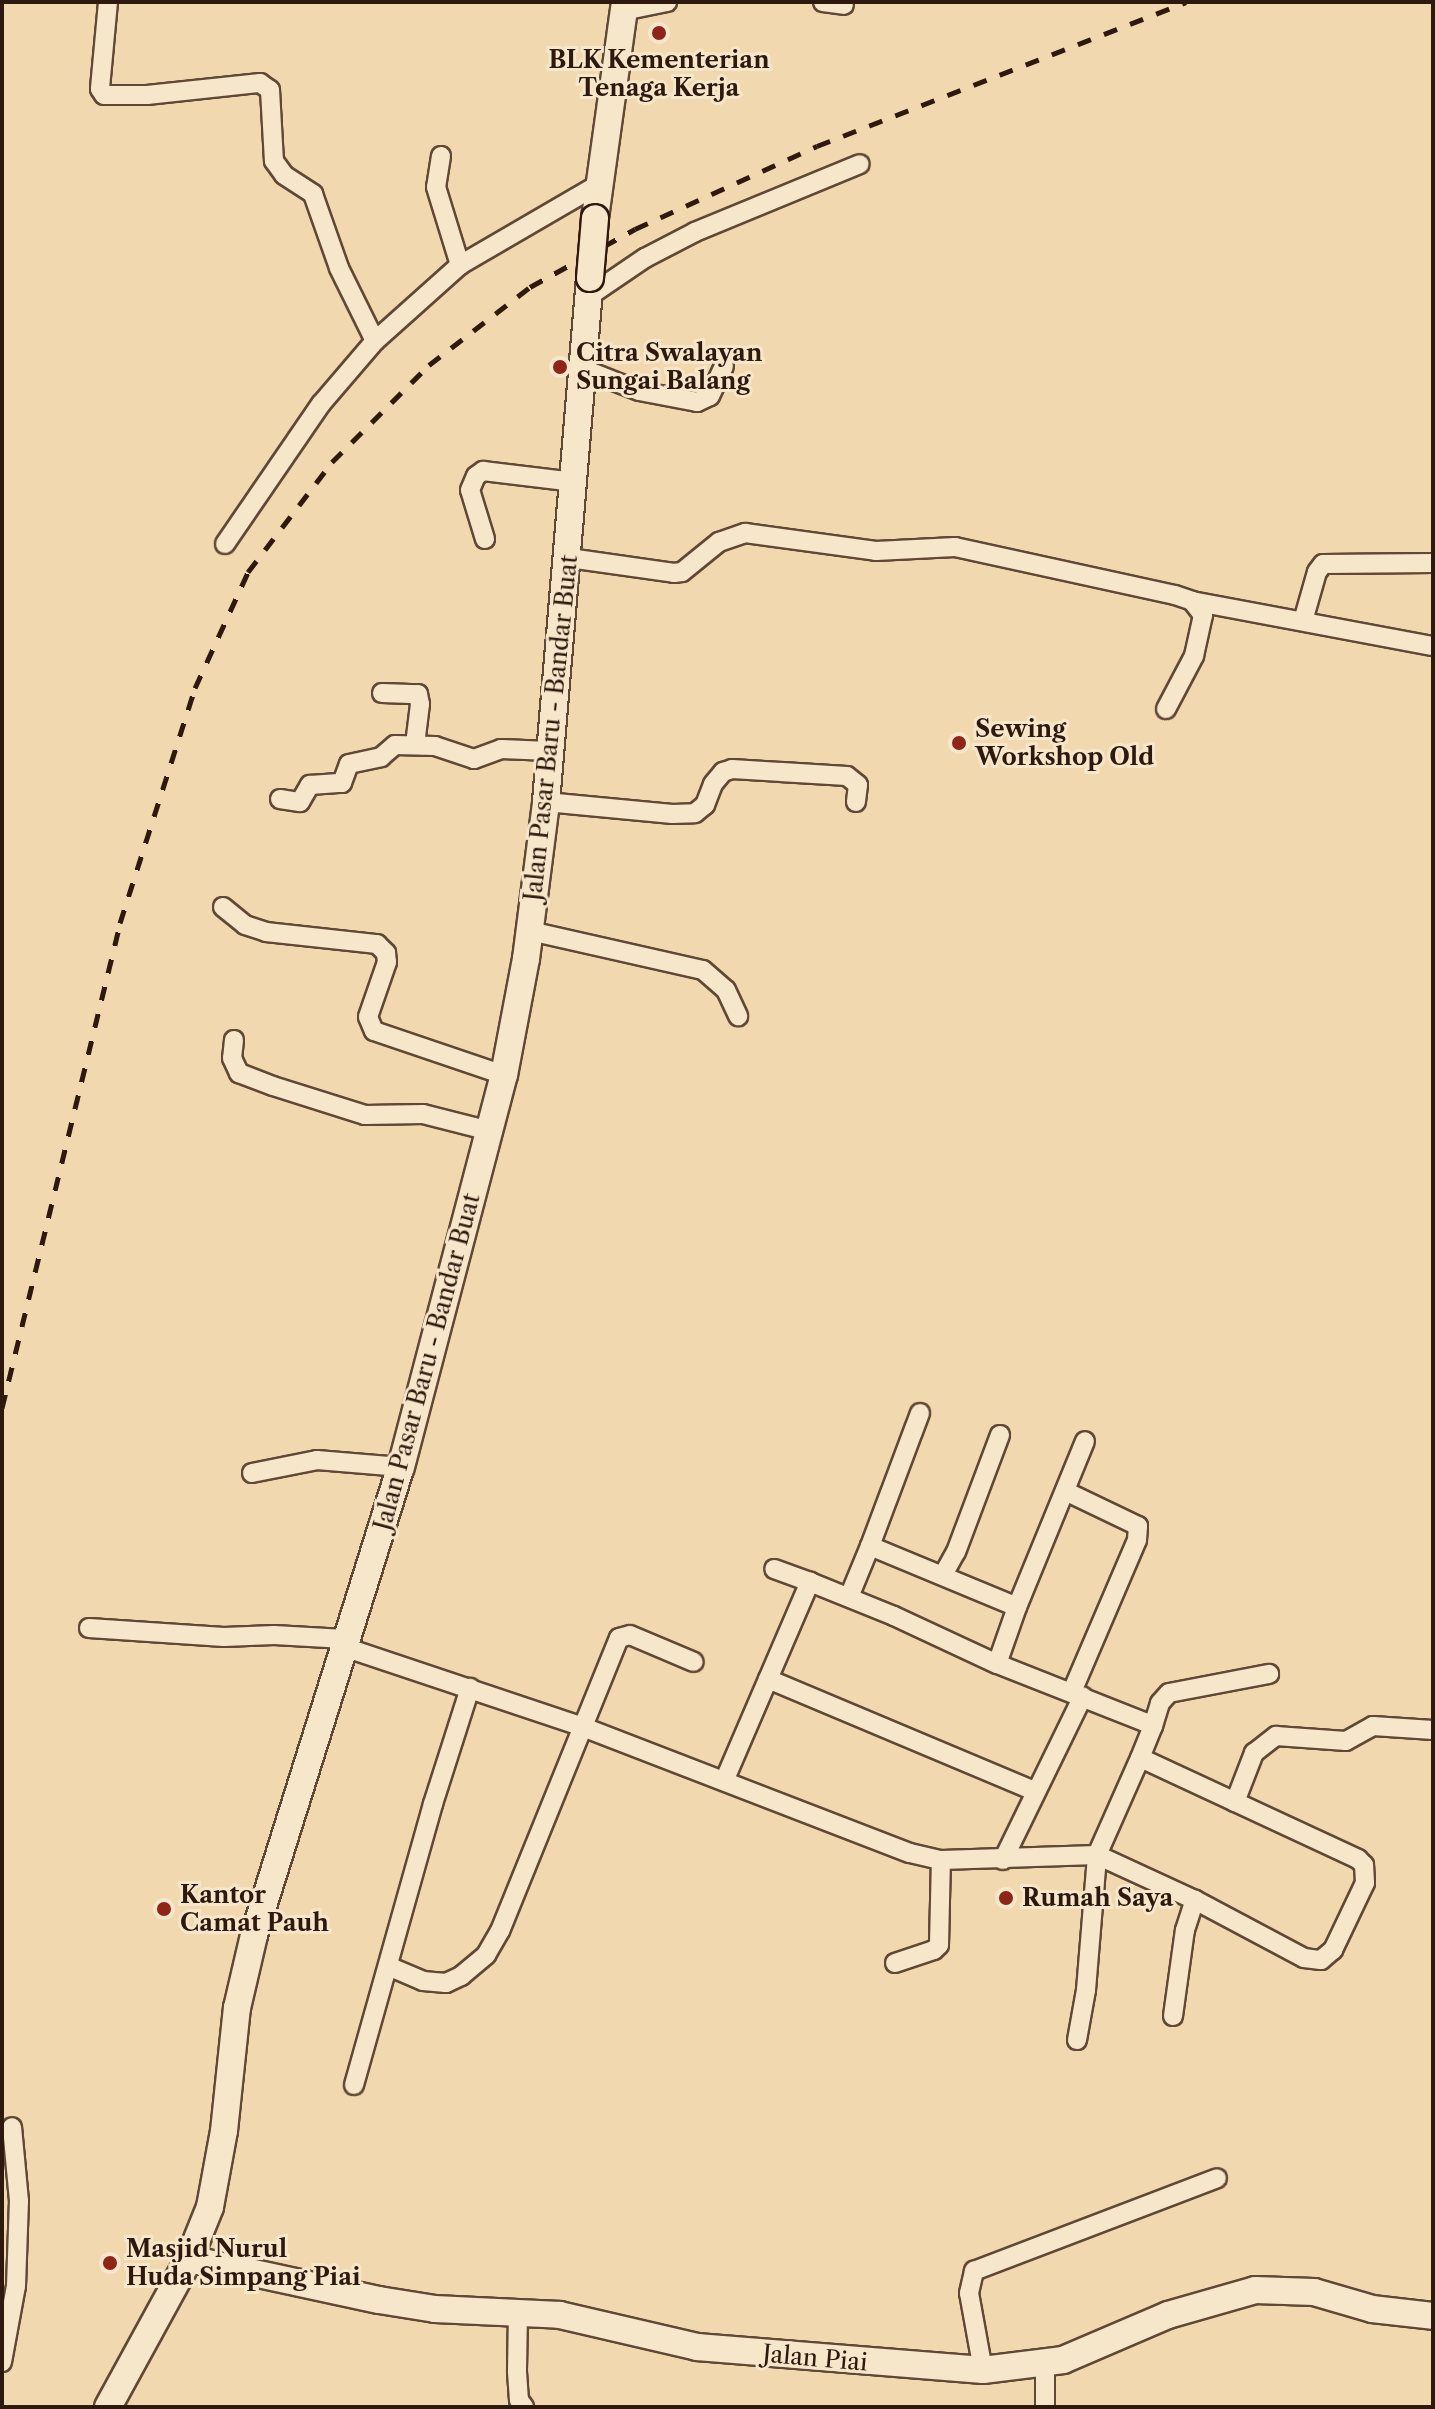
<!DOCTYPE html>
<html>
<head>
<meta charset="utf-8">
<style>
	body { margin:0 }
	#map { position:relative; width:1435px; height:2409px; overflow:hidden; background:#f1d8ae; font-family:"Libre Caslon Text",serif }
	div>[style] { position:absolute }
	.roads { filter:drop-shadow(2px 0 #604836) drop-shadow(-2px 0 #604836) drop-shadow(0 2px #604836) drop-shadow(0 -2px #604836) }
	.street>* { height:18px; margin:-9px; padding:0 9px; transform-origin:9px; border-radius:9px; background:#f6e6ca }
	.secondary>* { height:26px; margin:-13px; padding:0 13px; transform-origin:13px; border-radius:13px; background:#f6e6ca }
	.rail>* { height:5px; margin-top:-2.5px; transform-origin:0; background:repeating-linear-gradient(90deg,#2f180e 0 14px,transparent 0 28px) }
	.bridges { filter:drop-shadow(2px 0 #2f180e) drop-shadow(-2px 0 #2f180e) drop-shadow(0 2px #2f180e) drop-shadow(0 -2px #2f180e) }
	.secondary-bridge>* { height:26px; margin:-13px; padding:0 13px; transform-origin:13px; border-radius:13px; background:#f6e6ca }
	.dots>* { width:22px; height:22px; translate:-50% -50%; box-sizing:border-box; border:4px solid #f6e6ca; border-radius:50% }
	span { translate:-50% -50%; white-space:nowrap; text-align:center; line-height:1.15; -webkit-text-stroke:6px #f6e6ca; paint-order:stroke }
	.poi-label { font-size:24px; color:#2f180e; font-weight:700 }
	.left { translate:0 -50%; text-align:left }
	.street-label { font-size:24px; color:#2f180e }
	.frame { position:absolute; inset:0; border:4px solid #2f180e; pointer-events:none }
</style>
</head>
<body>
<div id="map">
	<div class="roads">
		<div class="street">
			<div style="left:108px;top:2px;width:87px;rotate:95.3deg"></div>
			<div style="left:100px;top:89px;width:7px;rotate:56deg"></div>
			<div style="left:104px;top:95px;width:43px"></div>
			<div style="left:147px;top:95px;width:114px;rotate:-6.1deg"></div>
			<div style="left:260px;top:83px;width:12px;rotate:35deg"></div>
			<div style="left:270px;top:90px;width:71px;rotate:86.8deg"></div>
			<div style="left:274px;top:161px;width:17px;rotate:54deg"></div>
			<div style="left:284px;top:175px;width:35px;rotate:33deg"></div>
			<div style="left:313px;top:194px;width:78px;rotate:70.6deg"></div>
			<div style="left:339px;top:268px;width:81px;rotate:63.7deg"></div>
			<div style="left:823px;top:2px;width:21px;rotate:8deg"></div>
			<div style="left:623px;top:11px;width:45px;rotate:-11.6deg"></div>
			<div style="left:441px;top:156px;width:31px;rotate:99deg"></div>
			<div style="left:436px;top:187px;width:82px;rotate:72.9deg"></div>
			<div style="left:589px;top:296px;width:68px;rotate:-34.2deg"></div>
			<div style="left:645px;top:258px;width:56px;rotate:-27.5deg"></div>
			<div style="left:695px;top:232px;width:178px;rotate:-22.4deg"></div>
			<div style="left:583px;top:369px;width:60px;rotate:21.4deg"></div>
			<div style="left:639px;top:391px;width:59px;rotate:10.7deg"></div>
			<div style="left:697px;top:402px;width:14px;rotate:-25deg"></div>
			<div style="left:710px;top:396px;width:33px;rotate:-65deg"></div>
			<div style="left:485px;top:539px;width:51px;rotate:-107deg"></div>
			<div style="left:470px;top:490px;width:15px;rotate:-67deg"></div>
			<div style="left:476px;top:476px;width:9px;rotate:-36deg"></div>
			<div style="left:483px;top:471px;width:92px;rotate:6.9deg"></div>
			<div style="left:225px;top:544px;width:170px;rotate:-55.6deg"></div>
			<div style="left:321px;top:404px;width:83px;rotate:-49.4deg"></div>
			<div style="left:375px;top:341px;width:114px;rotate:-41.8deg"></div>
			<div style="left:460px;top:265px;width:161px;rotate:-30.2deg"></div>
			<div style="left:569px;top:558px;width:106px;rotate:8.1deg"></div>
			<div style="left:674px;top:573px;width:8px;rotate:-7deg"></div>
			<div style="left:682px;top:572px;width:48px;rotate:-39deg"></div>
			<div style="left:719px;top:542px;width:28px;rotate:-19deg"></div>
			<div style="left:745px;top:533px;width:132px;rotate:7.8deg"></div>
			<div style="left:876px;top:551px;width:79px;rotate:-2.9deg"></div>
			<div style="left:955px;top:547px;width:225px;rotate:12.3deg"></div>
			<div style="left:1175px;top:595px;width:18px;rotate:19deg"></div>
			<div style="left:1192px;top:601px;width:18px;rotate:52deg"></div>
			<div style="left:1203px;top:615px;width:42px;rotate:102.4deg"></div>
			<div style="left:1194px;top:656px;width:60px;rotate:117.8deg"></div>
			<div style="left:1192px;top:601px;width:245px;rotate:10.6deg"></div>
			<div style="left:1303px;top:621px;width:51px;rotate:-74.1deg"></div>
			<div style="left:1317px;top:572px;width:10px;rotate:-53deg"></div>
			<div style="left:1323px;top:564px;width:110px;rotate:-0.5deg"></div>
			<div style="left:382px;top:693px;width:36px;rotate:2deg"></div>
			<div style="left:418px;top:694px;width:10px;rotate:79deg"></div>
			<div style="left:420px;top:704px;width:39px;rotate:97deg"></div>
			<div style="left:280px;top:799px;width:20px;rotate:9deg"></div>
			<div style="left:300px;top:802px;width:20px;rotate:-60deg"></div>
			<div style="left:310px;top:785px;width:32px;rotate:-4deg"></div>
			<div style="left:342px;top:783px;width:20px;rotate:-70deg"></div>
			<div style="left:349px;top:764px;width:33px;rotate:-12deg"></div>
			<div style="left:381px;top:757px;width:18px;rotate:-41deg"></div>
			<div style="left:395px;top:745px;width:40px;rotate:1.4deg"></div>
			<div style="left:435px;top:746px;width:41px;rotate:18.4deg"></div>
			<div style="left:474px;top:759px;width:29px;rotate:-20deg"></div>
			<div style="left:501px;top:749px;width:49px;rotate:2.3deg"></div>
			<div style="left:546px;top:802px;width:127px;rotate:5.4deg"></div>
			<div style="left:672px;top:814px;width:23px;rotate:-2deg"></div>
			<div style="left:695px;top:813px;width:13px;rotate:-39deg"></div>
			<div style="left:705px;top:805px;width:22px;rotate:-69deg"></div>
			<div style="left:713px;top:784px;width:16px;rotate:-50deg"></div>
			<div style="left:723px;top:772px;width:9px;rotate:-18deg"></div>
			<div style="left:732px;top:769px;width:115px;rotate:3.5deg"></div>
			<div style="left:847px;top:776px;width:14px;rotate:39deg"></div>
			<div style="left:858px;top:785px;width:17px;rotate:97deg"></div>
			<div style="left:223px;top:907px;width:28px;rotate:39deg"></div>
			<div style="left:245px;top:925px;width:22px;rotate:18deg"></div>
			<div style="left:266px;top:932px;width:112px;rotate:6.2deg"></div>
			<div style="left:377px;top:944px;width:13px;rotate:45deg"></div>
			<div style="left:386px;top:953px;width:9px;rotate:84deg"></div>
			<div style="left:387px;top:962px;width:58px;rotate:109.1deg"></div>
			<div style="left:368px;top:1017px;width:15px;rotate:67deg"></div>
			<div style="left:374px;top:1031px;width:137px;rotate:18.7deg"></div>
			<div style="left:530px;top:931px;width:177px;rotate:12.7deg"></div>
			<div style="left:703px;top:970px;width:30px;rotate:41deg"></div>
			<div style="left:726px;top:990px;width:29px;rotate:65deg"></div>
			<div style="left:234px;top:1040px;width:18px;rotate:96deg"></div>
			<div style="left:232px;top:1058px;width:17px;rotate:65deg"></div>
			<div style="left:239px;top:1073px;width:36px;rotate:21deg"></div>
			<div style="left:273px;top:1086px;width:96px;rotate:17.5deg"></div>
			<div style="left:365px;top:1115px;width:58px;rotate:-1deg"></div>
			<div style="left:423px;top:1114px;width:69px;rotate:14.2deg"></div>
			<div style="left:920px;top:1413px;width:142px;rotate:110.6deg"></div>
			<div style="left:870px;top:1546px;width:159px;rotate:22.5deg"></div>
			<div style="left:1017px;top:1607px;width:60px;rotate:109.3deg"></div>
			<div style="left:252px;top:1473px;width:66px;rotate:-11.3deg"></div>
			<div style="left:317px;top:1460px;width:84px;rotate:4.8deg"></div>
			<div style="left:1065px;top:1491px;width:81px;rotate:25.6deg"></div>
			<div style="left:1138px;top:1526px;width:14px;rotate:94deg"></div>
			<div style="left:1137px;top:1540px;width:165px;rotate:113.2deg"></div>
			<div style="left:943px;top:1575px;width:26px;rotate:-61deg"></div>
			<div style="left:956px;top:1552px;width:125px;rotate:-69.4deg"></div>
			<div style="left:849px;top:1597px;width:55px;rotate:-67.6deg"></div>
			<div style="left:1017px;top:1607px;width:179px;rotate:-67.7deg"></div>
			<div style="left:89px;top:1628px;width:135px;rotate:3.8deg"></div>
			<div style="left:224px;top:1637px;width:50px;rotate:-2.3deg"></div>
			<div style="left:274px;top:1635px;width:71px;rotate:3.2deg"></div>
			<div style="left:344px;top:1647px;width:252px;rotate:18.5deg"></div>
			<div style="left:583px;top:1727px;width:350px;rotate:21.1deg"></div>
			<div style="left:910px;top:1853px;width:32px;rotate:13deg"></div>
			<div style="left:941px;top:1860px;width:156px;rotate:-1.8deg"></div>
			<div style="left:1097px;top:1855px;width:108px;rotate:24.7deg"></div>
			<div style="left:1195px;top:1900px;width:123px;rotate:28deg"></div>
			<div style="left:1304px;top:1958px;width:17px;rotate:7deg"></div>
			<div style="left:1321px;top:1960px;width:16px;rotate:-40deg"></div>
			<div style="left:1333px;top:1950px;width:74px;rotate:-64.5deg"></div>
			<div style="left:1365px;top:1883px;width:18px;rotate:-93deg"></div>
			<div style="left:1364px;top:1865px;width:8px;rotate:-135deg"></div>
			<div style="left:1358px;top:1859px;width:240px;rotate:-155.1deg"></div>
			<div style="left:1140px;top:1758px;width:35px;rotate:-68deg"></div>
			<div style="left:1153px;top:1726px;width:7px;rotate:-153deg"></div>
			<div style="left:1147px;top:1723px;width:161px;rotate:-158.5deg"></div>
			<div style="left:997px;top:1664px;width:114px;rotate:-155deg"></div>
			<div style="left:894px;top:1616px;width:91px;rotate:-158deg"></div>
			<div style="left:768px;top:1679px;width:289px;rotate:22.8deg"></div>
			<div style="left:1153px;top:1726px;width:24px;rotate:-73deg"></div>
			<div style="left:1160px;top:1703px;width:13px;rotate:-48deg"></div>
			<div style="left:1169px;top:1693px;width:102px;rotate:-10.8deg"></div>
			<div style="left:725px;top:1779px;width:215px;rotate:-66.7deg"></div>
			<div style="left:810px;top:1582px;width:38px;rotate:-160deg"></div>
			<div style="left:1235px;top:1802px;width:53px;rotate:-68.8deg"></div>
			<div style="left:1254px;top:1753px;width:28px;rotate:-38deg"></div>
			<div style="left:1276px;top:1736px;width:70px;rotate:4.1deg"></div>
			<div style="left:1346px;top:1741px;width:31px;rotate:-29deg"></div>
			<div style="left:1373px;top:1726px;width:60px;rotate:3.8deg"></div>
			<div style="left:1003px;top:1860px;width:182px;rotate:-64deg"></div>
			<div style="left:895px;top:1963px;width:41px;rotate:-18.4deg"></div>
			<div style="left:934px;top:1950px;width:7px;rotate:-45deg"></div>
			<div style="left:939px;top:1945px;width:85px;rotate:-88.7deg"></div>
			<div style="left:388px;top:1966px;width:38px;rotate:23deg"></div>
			<div style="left:423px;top:1981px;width:23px;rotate:5deg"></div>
			<div style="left:446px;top:1983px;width:17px;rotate:-25deg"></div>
			<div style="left:461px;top:1976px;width:33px;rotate:-40deg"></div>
			<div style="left:486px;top:1955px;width:28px;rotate:-60deg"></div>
			<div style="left:500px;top:1931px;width:316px;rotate:-67.9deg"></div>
			<div style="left:619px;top:1638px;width:11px;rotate:-15deg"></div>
			<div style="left:630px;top:1635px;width:69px;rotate:22.9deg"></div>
			<div style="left:1173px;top:2016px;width:87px;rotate:-82.1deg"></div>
			<div style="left:1185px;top:1930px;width:32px;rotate:-72deg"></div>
			<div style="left:1077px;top:2040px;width:51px;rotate:-79.8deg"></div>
			<div style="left:1086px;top:1990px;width:135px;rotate:-85.3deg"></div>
			<div style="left:1097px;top:1855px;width:106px;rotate:-66.1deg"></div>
			<div style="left:354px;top:2085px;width:292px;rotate:-74.3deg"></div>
			<div style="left:433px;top:1804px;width:122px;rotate:-72.3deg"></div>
			<div style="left:518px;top:2312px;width:60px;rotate:91deg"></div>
			<div style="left:517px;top:2372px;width:28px;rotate:86deg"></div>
			<div style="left:519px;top:2400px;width:9px;rotate:54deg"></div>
			<div style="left:2px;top:2362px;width:77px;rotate:-79.6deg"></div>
			<div style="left:16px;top:2286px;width:85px;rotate:-88deg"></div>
			<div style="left:19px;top:2201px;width:74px;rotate:-95.4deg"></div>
			<div style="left:1045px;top:2365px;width:42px;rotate:90deg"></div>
			<div style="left:983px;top:2370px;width:78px;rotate:-100.3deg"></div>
			<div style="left:969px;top:2293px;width:23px;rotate:-77deg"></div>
			<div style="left:974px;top:2271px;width:260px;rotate:-20.9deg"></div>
		</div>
		<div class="secondary">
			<div style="left:595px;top:218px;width:218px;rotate:-82.1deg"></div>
			<div style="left:189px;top:2259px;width:194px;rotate:12.2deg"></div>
			<div style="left:379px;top:2300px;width:57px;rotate:9.1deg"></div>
			<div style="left:435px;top:2309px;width:125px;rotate:2.7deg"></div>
			<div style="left:560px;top:2315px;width:141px;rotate:13.1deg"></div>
			<div style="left:697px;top:2347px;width:287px;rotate:4.6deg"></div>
			<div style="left:983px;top:2370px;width:81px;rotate:-7.1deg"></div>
			<div style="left:1063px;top:2360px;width:114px;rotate:-23.2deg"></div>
			<div style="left:1168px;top:2315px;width:91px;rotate:-16deg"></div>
			<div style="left:1255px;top:2290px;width:59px;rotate:1.9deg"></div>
			<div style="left:1314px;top:2292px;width:60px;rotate:16.3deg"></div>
			<div style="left:1372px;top:2309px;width:61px;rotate:6.5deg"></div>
			<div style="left:108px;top:2407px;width:169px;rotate:-61.3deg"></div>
			<div style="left:189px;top:2259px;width:56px;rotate:-68deg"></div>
			<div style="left:210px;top:2207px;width:77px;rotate:-79.6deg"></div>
			<div style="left:224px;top:2131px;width:124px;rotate:-84deg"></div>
			<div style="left:237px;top:2008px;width:75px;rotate:-76.9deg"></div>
			<div style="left:254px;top:1935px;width:491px;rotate:-72.6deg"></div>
			<div style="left:401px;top:1467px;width:405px;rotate:-75.3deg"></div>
			<div style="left:504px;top:1075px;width:118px;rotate:-79.3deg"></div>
			<div style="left:526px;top:959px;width:158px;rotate:-82.7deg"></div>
			<div style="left:546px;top:802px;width:526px;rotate:-85.2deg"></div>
		</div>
	</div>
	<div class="rail">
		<div style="left:2px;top:1408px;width:499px;rotate:-76.3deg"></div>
		<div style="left:120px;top:923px;width:247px;rotate:-72.3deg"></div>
		<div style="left:195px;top:688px;width:128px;rotate:-65.4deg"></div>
		<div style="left:248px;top:572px;width:138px;rotate:-52.6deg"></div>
		<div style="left:332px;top:462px;width:137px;rotate:-45deg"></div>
		<div style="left:429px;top:365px;width:128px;rotate:-37.7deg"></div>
		<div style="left:530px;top:287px;width:120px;rotate:-28.9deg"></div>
		<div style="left:635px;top:229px;width:200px;rotate:-24.5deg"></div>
		<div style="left:817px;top:146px;width:396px;rotate:-21.3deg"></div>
	</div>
	<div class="bridges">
		<div class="secondary-bridge">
			<div style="left:590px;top:278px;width:60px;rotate:-85.2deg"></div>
		</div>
	</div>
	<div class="dots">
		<div style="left:659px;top:33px;background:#8f2418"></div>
		<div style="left:560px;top:367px;background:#8f2418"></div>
		<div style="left:959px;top:743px;background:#8f2418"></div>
		<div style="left:1006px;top:1898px;background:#8f2418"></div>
		<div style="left:164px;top:1909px;background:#8f2418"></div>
		<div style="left:110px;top:2263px;background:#8f2418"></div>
	</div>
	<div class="poi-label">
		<span style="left:659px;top:74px">BLK Kementerian<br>Tenaga Kerja</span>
		<span class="left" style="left:576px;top:367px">Citra Swalayan<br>Sungai Balang</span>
		<span class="left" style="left:975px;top:743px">Sewing<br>Workshop Old</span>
		<span class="left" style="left:180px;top:1909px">Kantor<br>Camat Pauh</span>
		<span class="left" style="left:1022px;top:1898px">Rumah Saya</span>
		<span class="left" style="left:126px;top:2263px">Masjid Nurul<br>Huda Simpang Piai</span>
	</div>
	<div class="street-label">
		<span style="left:551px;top:728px;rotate:-84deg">Jalan Pasar Baru - Bandar Buat</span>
		<span style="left:427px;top:1362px;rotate:-75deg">Jalan Pasar Baru - Bandar Buat</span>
		<span style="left:815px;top:2358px;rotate:5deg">Jalan Piai</span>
	</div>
	<div class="frame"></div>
</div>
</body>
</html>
